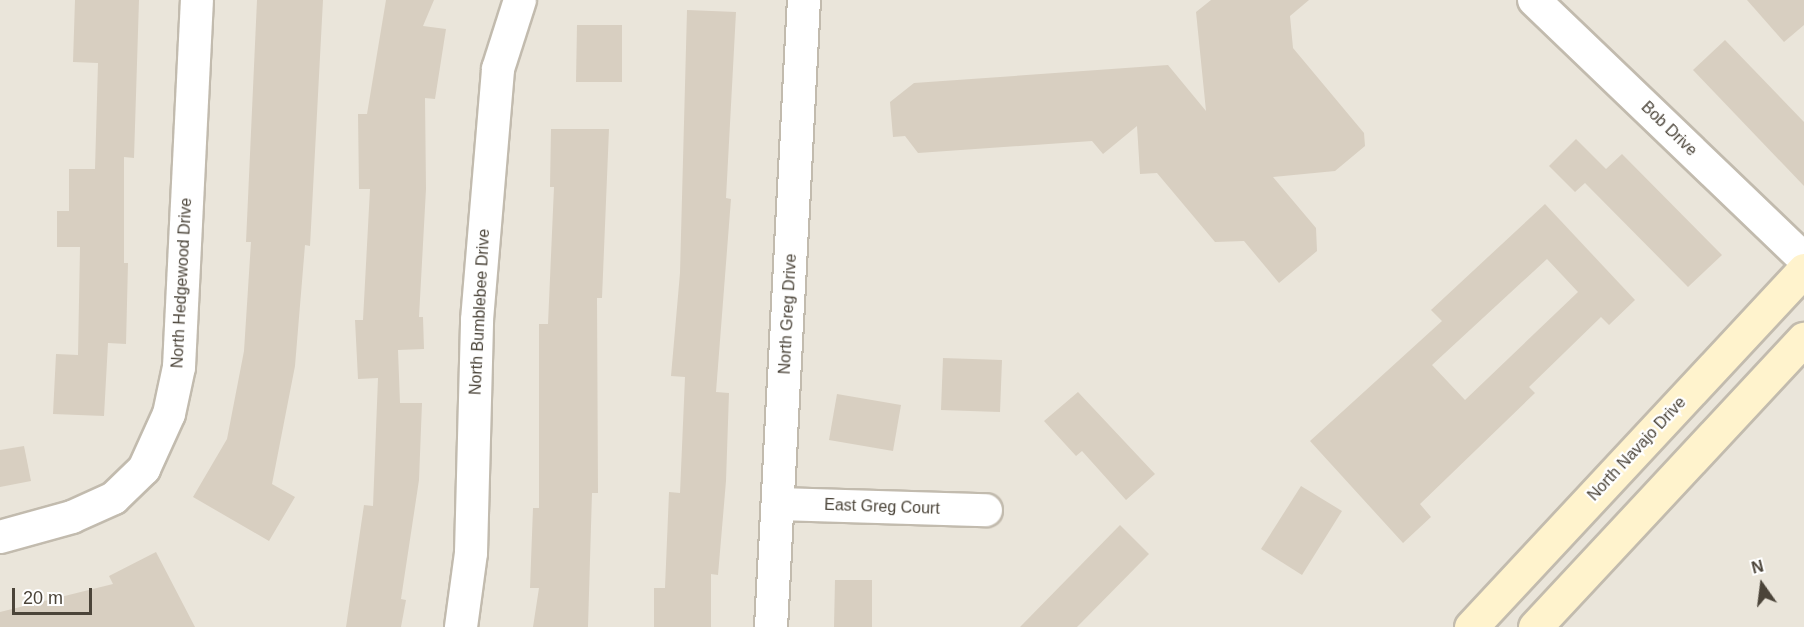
<!DOCTYPE html>
<html>
<head>
<meta charset="utf-8">
<style>
	body { margin:0 }
	#map { position:relative; width:1804px; height:627px; overflow:hidden; background:#f6f3ec; font-family:Helvetica,sans-serif }
	div>[style] { position:absolute }
	.residential>* { inset:0; background:#eae5da }
	.building>* { inset:0; background:#d8cfc1 }
	.roads { filter:drop-shadow(2px 0 #c2bbae) drop-shadow(-2px 0 #c2bbae) drop-shadow(0 2px #c2bbae) drop-shadow(0 -2px #c2bbae) }
	.street>* { height:32px; margin:-16px; padding:0 16px; transform-origin:16px; border-radius:16px; background:#fff }
	.secondary>* { height:33px; margin:-16.5px; padding:0 16.5px; transform-origin:16.5px; border-radius:16.5px; background:#fff3cd }
	span { translate:-50% -50%; white-space:nowrap; text-align:center; line-height:1.15; -webkit-text-stroke:4.5px #fff; paint-order:stroke }
	.street-label { font-size:16px; color:#4b4439 }
	.north { position:absolute; left:1732px; top:555px; width:60px; height:60px; -webkit-text-stroke:4px #fff; paint-order:stroke; rotate:346deg; font-size:16px; font-weight:700; line-height:24px; text-align:center; color:#4b4439 }
	.north::after { content:''; display:block; margin:auto; width:21px; height:27px; background:#4b4439; clip-path:polygon(50% 0,100% 100%,50% 72%,0 100%) }
	.scale { position:absolute; left:12px; top:588px; width:80px; height:27px; box-sizing:border-box; border:3px solid #4b4439; border-top:0; padding-left:8px; font-size:18px; line-height:21px; white-space:nowrap; color:#4b4439; -webkit-text-stroke:4px #fff; paint-order:stroke }
</style>
</head>
<body>
<div id="map">
	<div class="residential">
		<div style="clip-path:polygon(0 0,1804px 0,1804px 627px,0 627px)"></div>
	</div>
	<div class="building">
		<div style="clip-path:polygon(75px 0,139px 0,134px 158px,124px 157px,124px 263px,128px 263px,126px 344px,108px 343px,104px 416px,53px 414px,56px 354px,78px 355px,80px 247px,57px 247px,57px 211px,69px 211px,69px 169px,95px 169px,98px 63px,73px 62px)"></div>
		<div style="clip-path:polygon(257px 0,323px 0,310px 246px,305px 245px,295px 366px,272px 484px,295px 497px,269px 541px,193px 497px,227px 439px,244px 351px,251px 242px,246px 242px)"></div>
		<div style="clip-path:polygon(386px 0,434px 0,423px 26px,446px 29px,435px 99px,425px 98px,426px 189px,419px 317px,423px 317px,424px 349px,398px 350px,400px 403px,422px 403px,419px 480px,401px 599px,406px 600px,401px 627px,346px 627px,364px 505px,373px 506px,378px 378px,358px 379px,355px 320px,363px 320px,370px 189px,359px 189px,358px 114px,367px 114px)"></div>
		<div style="clip-path:polygon(1211px 0,1309px 0,1290px 16px,1293px 48px,1364px 133px,1365px 146px,1335px 171px,1273px 177px,1316px 228px,1317px 251px,1279px 283px,1244px 241px,1215px 242px,1157px 173px,1140px 174px,1137px 126px,1103px 154px,1092px 141px,918px 153px,905px 136px,893px 137px,890px 102px,914px 83px,1168px 65px,1206px 111px,1196px 12px)"></div>
		<div style="clip-path:polygon(1747px 0,1804px 0,1804px 25px,1784px 42px)"></div>
		<div style="clip-path:polygon(687px 10px,736px 12px,726px 198px,731px 199px,716px 392px,729px 393px,726px 481px,718px 575px,711px 574px,711px 627px,654px 627px,654px 588px,665px 588px,669px 492px,680px 493px,685px 377px,671px 376px,680px 273px)"></div>
		<div style="clip-path:polygon(577px 25px,622px 25px,622px 82px,576px 82px)"></div>
		<div style="clip-path:polygon(1725px 40px,1804px 122px,1804px 186px,1693px 70px)"></div>
		<div style="clip-path:polygon(551px 129px,609px 129px,602px 298px,597px 298px,598px 493px,592px 493px,588px 627px,533px 627px,539px 588px,530px 588px,533px 508px,539px 508px,539px 324px,548px 324px,554px 187px,550px 187px)"></div>
		<div style="clip-path:polygon(1576px 139px,1606px 169px,1622px 154px,1722px 255px,1688px 287px,1585px 183px,1575px 192px,1549px 166px)"></div>
		<div style="clip-path:polygon(evenodd,1545px 204px,1635px 300px,1609px 325px,1601px 317px,1529px 387px,1535px 393px,1420px 504px,1431px 517px,1403px 543px,1310px 441px,1442px 321px,1431px 310px,1545px 204px,1547px 259px,1578px 292px,1465px 400px,1432px 365px,1547px 259px)"></div>
		<div style="clip-path:polygon(943px 358px,1002px 360px,1000px 412px,941px 410px)"></div>
		<div style="clip-path:polygon(1078px 392px,1155px 474px,1126px 500px,1082px 451px,1076px 456px,1044px 421px)"></div>
		<div style="clip-path:polygon(837px 394px,901px 405px,893px 451px,829px 440px)"></div>
		<div style="clip-path:polygon(24px 446px,31px 481px,0 487px,0 450px)"></div>
		<div style="clip-path:polygon(1301px 486px,1342px 511px,1302px 575px,1261px 549px)"></div>
		<div style="clip-path:polygon(1120px 525px,1149px 554px,1077px 627px,1020px 627px)"></div>
		<div style="clip-path:polygon(156px 552px,195px 627px,0 627px,0 612px,113px 584px,109px 576px)"></div>
		<div style="clip-path:polygon(835px 580px,872px 580px,872px 627px,834px 627px)"></div>
	</div>
	<div class="roads">
		<div class="street">
			<div style="left:1534px;top:0;width:374px;rotate:43.8deg"></div>
			<div style="left:778px;top:504px;width:208px;rotate:1.7deg"></div>
			<div style="left:0;top:537px;width:75px;rotate:-15.5deg"></div>
			<div style="left:72px;top:517px;width:46px;rotate:-24.3deg"></div>
			<div style="left:114px;top:498px;width:42px;rotate:-44deg"></div>
			<div style="left:144px;top:469px;width:60px;rotate:-65.6deg"></div>
			<div style="left:169px;top:414px;width:48px;rotate:-78deg"></div>
			<div style="left:179px;top:367px;width:367px;rotate:-87.2deg"></div>
			<div style="left:461px;top:627px;width:75px;rotate:-82.3deg"></div>
			<div style="left:471px;top:553px;width:233px;rotate:-88.5deg"></div>
			<div style="left:477px;top:320px;width:252px;rotate:-85.2deg"></div>
			<div style="left:498px;top:69px;width:72px;rotate:-72.3deg"></div>
			<div style="left:771px;top:627px;width:628px;rotate:-86.99deg"></div>
		</div>
		<div class="secondary">
			<div style="left:1471px;top:627px;width:488px;rotate:-47deg"></div>
			<div style="left:1535px;top:627px;width:394px;rotate:-47deg"></div>
		</div>
	</div>
	<div class="street-label">
		<span style="left:1669px;top:129px;rotate:44deg">Bob Drive</span>
		<span style="left:182px;top:283px;rotate:-87deg">North Hedgewood Drive</span>
		<span style="left:480px;top:312px;rotate:-87deg">North Bumblebee Drive</span>
		<span style="left:788px;top:314px;rotate:-87deg">North Greg Drive</span>
		<span style="left:1637px;top:449px;rotate:-47deg">North Navajo Drive</span>
		<span style="left:882px;top:507px;rotate:2deg">East Greg Court</span>
	</div>
	<div class="north">N</div>
	<div class="scale">20 m</div>
</div>
</body>
</html>
